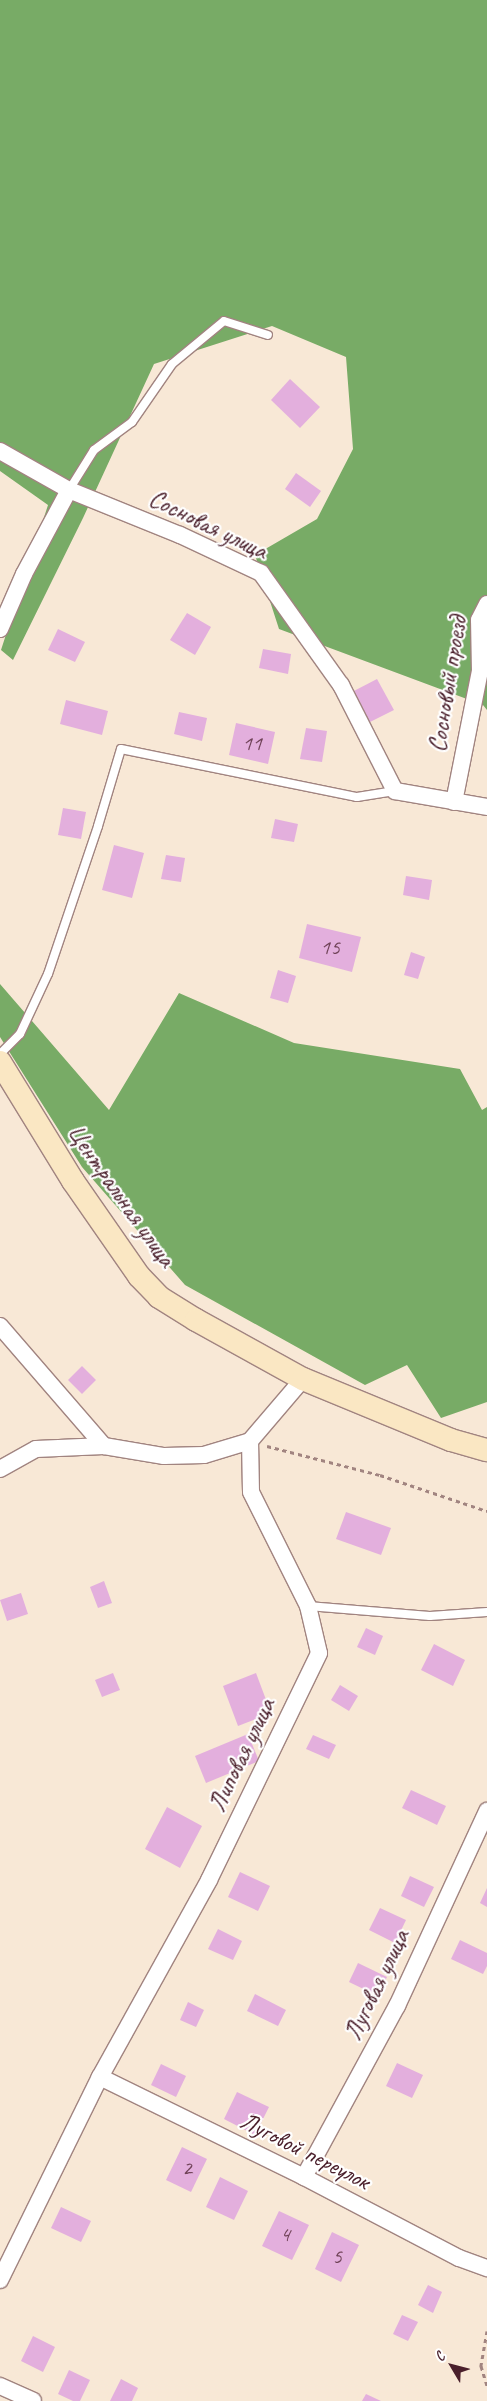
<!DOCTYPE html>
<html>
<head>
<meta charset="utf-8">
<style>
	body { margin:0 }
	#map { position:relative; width:487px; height:2401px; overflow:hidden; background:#f8e8d6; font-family:Caveat,sans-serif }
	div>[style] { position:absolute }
	.forest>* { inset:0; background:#78ab66 }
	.building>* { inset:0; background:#e3afdd }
	.path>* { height:3px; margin-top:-1.5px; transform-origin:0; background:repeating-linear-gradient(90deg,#a18480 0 4px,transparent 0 8px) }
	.roads { filter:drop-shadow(1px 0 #a18480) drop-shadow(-1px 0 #a18480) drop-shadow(0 1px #a18480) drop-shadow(0 -1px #a18480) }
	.lane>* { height:8px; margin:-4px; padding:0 4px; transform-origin:4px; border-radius:4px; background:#fff }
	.street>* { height:16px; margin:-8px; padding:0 8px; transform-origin:8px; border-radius:8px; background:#fff }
	.secondary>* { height:22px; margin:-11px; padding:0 11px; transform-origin:11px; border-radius:11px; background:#fae7c3 }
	span { translate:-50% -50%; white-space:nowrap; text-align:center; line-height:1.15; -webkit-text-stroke:4.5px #fff; paint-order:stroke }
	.number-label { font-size:22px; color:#704358 }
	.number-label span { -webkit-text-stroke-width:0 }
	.street-label { font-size:25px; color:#4a1f2b }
	.north { position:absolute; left:427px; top:2341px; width:50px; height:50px; -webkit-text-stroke:4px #fff; paint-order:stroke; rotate:307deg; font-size:14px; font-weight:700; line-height:20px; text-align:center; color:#4a1f2b }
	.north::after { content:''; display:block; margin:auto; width:18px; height:22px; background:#4a1f2b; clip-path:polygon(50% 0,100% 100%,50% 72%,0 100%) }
</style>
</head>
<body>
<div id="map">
	<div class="forest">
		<div style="clip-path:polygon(0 0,487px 0,487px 710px,483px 705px,279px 629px,255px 555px,317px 519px,353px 449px,346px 357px,272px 326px,154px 364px,83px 518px,13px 660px,1px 650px,48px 505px,0 471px)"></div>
		<div style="clip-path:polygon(0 984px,109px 1110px,179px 993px,294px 1043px,460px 1069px,482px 1110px,487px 1107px,487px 1402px,441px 1418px,407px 1365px,365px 1385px,185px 1285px,82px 1167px,0 1037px)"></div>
	</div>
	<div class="building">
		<div style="clip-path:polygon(290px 379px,320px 407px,300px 428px,271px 400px)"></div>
		<div style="clip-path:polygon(296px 473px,321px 491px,310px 507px,285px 489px)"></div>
		<div style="clip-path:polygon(187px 613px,211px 627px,195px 655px,170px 640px)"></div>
		<div style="clip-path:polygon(58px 629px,85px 642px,75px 662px,48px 650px)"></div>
		<div style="clip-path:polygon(263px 649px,291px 654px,288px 674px,259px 668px)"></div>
		<div style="clip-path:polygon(377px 679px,394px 710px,366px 724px,350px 693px)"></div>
		<div style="clip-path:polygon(66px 700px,108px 711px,102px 735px,60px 724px)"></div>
		<div style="clip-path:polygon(179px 712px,207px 718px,202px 741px,174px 734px)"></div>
		<div style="clip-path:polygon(236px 723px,275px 732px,268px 764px,229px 755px)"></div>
		<div style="clip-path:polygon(306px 728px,327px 731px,322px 762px,300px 759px)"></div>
		<div style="clip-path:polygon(63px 808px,86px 812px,81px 839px,58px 835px)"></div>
		<div style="clip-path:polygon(275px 819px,298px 824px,294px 842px,271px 838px)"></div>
		<div style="clip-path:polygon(114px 845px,144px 853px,132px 898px,102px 890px)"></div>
		<div style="clip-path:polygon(166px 855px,185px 858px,181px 882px,161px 879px)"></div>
		<div style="clip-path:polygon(406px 876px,432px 880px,429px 900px,403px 895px)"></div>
		<div style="clip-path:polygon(307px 924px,361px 937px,352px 972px,299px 958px)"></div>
		<div style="clip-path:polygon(411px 952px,425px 957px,418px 979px,404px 975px)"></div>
		<div style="clip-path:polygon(278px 970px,296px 976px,288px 1003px,270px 998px)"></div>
		<div style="clip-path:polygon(82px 1366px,96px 1380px,82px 1394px,68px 1380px)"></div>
		<div style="clip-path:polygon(346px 1512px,391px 1528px,381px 1555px,336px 1539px)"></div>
		<div style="clip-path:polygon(104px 1581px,112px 1603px,98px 1608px,90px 1587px)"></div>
		<div style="clip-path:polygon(21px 1593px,28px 1614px,7px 1621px,0 1600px)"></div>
		<div style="clip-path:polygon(366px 1628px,383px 1636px,375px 1655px,357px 1647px)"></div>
		<div style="clip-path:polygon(434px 1644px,465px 1660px,453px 1686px,421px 1670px)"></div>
		<div style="clip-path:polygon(113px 1673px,120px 1690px,102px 1697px,95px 1680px)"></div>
		<div style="clip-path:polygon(256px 1673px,271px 1713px,238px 1726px,223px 1686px)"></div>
		<div style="clip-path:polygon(340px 1685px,358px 1696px,349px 1711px,331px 1700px)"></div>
		<div style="clip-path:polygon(248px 1734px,259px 1761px,206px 1783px,195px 1756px)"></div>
		<div style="clip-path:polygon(313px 1735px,336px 1745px,329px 1759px,306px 1749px)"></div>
		<div style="clip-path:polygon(411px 1790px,446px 1806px,437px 1825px,402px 1808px)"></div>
		<div style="clip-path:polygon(167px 1807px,202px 1826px,180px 1868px,145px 1849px)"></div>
		<div style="clip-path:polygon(240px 1872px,270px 1886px,258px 1911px,228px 1897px)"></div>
		<div style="clip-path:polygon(410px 1876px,434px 1887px,424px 1907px,401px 1896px)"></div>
		<div style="clip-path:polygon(487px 1888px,487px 1907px,480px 1903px)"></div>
		<div style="clip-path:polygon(380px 1908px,406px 1920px,395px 1943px,369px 1930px)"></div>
		<div style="clip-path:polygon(218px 1929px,242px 1941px,233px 1960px,208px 1949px)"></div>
		<div style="clip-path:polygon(460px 1940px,487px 1953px,487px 1966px,483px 1974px,451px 1959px)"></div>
		<div style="clip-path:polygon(358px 1963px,387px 1977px,378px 1996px,349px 1982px)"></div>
		<div style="clip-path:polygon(255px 1994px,286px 2010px,278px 2026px,247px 2011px)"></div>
		<div style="clip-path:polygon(188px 2002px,204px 2010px,196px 2027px,180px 2020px)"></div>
		<div style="clip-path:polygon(397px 2063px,423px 2075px,412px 2098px,386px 2086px)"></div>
		<div style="clip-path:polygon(161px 2064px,186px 2076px,176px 2097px,151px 2085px)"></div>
		<div style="clip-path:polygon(237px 2092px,269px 2107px,255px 2135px,224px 2119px)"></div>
		<div style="clip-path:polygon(182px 2147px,207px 2159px,191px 2192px,166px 2180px)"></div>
		<div style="clip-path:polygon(220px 2177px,248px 2191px,234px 2220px,206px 2207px)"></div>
		<div style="clip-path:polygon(61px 2207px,91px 2221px,81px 2242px,51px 2228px)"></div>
		<div style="clip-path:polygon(279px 2211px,309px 2225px,292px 2260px,262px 2246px)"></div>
		<div style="clip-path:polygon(332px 2232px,359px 2245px,341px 2282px,315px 2269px)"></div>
		<div style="clip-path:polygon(428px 2285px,442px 2292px,433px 2313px,418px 2305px)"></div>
		<div style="clip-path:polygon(402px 2315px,418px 2322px,408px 2341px,393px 2334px)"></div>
		<div style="clip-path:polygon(33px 2336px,55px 2347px,43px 2372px,21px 2361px)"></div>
		<div style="clip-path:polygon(69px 2370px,90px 2380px,80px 2401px,73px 2401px,58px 2394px)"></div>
		<div style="clip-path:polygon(121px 2379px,138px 2388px,132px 2401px,110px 2401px)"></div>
		<div style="clip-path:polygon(366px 2394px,381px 2401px,362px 2401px)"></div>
	</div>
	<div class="path">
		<div style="left:267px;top:1446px;width:117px;rotate:14.4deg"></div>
		<div style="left:380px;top:1475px;width:113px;rotate:18.6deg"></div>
		<div style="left:487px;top:2331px;width:36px;rotate:100deg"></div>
		<div style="left:481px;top:2366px;width:21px;rotate:73deg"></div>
	</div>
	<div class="roads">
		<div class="lane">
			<div style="left:69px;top:490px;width:47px;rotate:-58deg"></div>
			<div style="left:94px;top:450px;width:47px;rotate:-36.4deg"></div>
			<div style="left:132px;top:422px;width:70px;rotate:-55.4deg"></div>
			<div style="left:172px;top:364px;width:67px;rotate:-39.6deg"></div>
			<div style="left:224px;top:321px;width:46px;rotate:17.7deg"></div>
			<div style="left:0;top:1054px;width:28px;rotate:-45deg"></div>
			<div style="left:20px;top:1034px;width:66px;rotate:-65deg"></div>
			<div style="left:48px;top:974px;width:156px;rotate:-71.3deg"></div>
			<div style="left:98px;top:826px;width:80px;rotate:-73.4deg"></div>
			<div style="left:121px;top:749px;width:241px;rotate:11.5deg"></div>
			<div style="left:357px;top:797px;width:38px;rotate:-9deg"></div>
			<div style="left:308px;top:1606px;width:122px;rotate:4.7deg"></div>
			<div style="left:430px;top:1616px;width:57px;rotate:-4deg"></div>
		</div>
		<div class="street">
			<div style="left:0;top:451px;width:79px;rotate:29.5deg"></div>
			<div style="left:69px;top:490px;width:120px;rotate:22.1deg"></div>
			<div style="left:180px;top:535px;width:89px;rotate:25.1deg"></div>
			<div style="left:261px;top:573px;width:138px;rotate:54.5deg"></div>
			<div style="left:341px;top:685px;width:119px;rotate:63deg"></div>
			<div style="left:395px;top:791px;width:93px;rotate:9.9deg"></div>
			<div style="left:0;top:629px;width:60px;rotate:-66.4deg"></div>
			<div style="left:24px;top:574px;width:95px;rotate:-61.8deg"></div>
			<div style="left:454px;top:802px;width:134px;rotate:-78.8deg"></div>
			<div style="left:480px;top:671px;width:51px;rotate:-91.1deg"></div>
			<div style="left:479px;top:620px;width:18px;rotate:-63deg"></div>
			<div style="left:0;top:1326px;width:159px;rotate:49.1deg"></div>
			<div style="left:0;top:1469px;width:41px;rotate:-29.1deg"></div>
			<div style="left:36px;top:1449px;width:68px;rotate:-2.5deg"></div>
			<div style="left:104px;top:1446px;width:61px;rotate:9.5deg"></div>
			<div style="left:164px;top:1456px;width:40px;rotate:-1.4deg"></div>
			<div style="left:204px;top:1455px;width:48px;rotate:-16.9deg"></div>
			<div style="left:250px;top:1441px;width:82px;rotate:-49.5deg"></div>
			<div style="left:100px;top:2077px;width:227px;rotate:26.1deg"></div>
			<div style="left:304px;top:2177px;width:175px;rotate:27.6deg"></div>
			<div style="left:459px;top:2258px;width:30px;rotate:20deg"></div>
			<div style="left:304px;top:2177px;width:195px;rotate:-61.5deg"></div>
			<div style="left:397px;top:2006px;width:215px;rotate:-65.2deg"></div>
			<div style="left:0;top:2280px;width:226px;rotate:-63.8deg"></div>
			<div style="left:100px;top:2077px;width:225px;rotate:-61deg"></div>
			<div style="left:209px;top:1880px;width:252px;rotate:-64.1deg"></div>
			<div style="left:319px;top:1653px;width:48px;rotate:-103.2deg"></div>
			<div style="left:308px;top:1606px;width:127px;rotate:-116.6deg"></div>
			<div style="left:251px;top:1492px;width:51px;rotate:-91.1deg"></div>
			<div style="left:0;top:2386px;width:36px;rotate:24deg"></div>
		</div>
		<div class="secondary">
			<div style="left:0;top:1062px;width:140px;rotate:58.5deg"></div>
			<div style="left:73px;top:1181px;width:116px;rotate:55.2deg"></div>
			<div style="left:139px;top:1276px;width:29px;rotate:46deg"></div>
			<div style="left:159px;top:1297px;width:44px;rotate:31.9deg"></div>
			<div style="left:196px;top:1320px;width:122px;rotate:28.9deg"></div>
			<div style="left:303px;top:1379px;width:160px;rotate:22.4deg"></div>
			<div style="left:451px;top:1440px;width:37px;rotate:16deg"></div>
		</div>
	</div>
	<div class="number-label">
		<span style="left:252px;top:744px">11</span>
		<span style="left:330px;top:948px">15</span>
		<span style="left:187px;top:2169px">2</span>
		<span style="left:285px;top:2235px">4</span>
		<span style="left:337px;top:2257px">5</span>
	</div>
	<div class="street-label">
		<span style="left:208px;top:525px;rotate:26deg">Сосновая улица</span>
		<span style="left:448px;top:684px;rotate:-81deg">Сосновый проезд</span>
		<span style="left:121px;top:1196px;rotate:55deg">Центральная улица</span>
		<span style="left:242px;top:1755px;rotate:-64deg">Липовая улица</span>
		<span style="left:377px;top:1985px;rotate:-64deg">Луговая улица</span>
		<span style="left:305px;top:2151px;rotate:27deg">Луговой переулок</span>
	</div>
	<div class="north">С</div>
</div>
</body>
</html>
